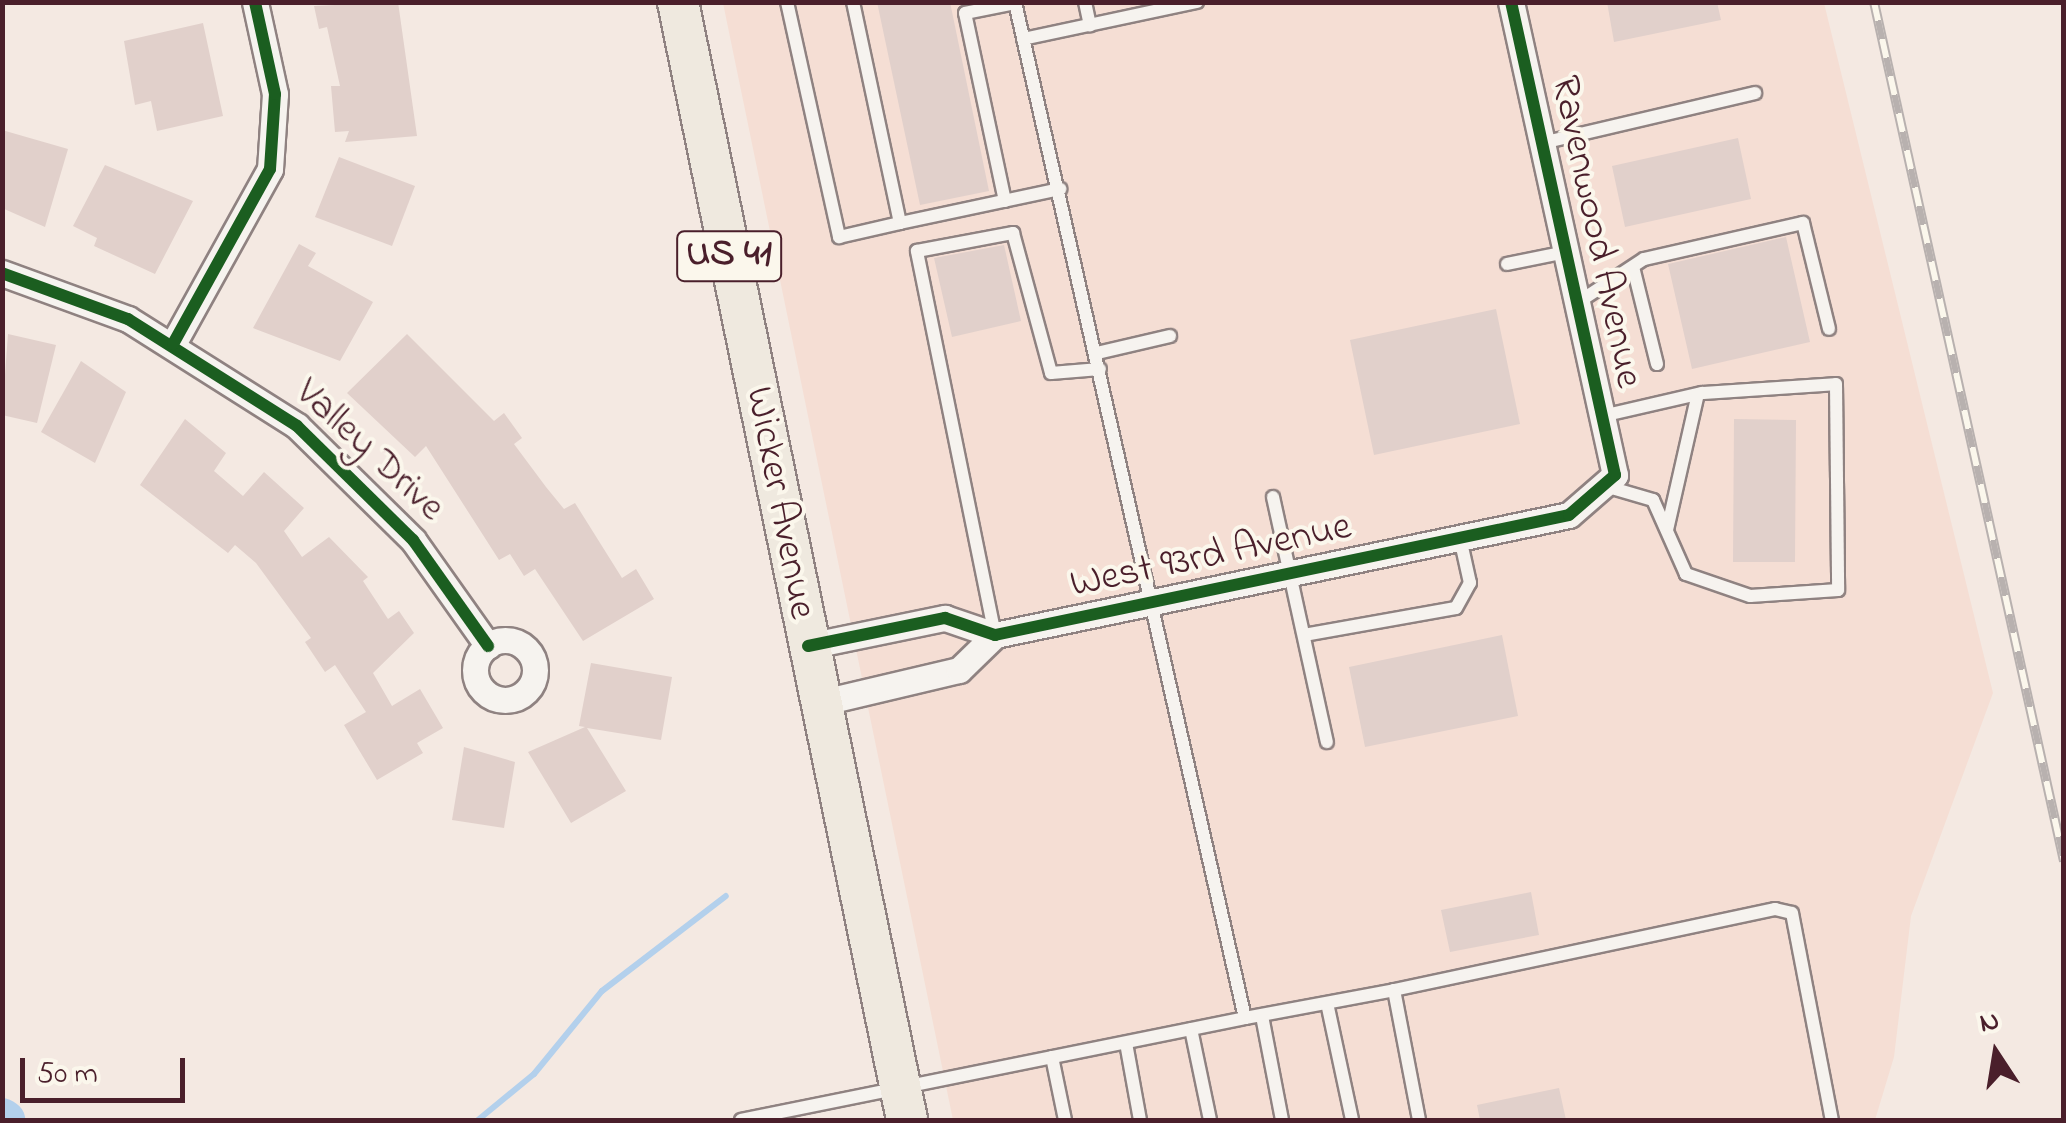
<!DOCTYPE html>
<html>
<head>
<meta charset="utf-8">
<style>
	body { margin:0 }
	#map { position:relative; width:2066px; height:1123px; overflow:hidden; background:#f4e9e2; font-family:"Indie Flower",sans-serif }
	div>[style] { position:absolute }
	.built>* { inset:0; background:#f5ded4 }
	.stream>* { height:6px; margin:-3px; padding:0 3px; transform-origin:3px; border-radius:3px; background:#b3d0ec }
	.river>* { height:40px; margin:-20px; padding:0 20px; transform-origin:20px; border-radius:20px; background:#b3d0ec }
	.building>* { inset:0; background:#e1d0cb }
	.roads { filter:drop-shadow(2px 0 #8f8281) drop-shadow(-2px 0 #8f8281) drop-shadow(0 2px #8f8281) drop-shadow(0 -2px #8f8281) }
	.service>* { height:12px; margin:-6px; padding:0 6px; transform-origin:6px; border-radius:6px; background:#f6f3ef }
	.minor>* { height:25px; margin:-12.5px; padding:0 12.5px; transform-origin:12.5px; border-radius:12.5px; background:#f6f3ef }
	.minor>.ring { margin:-12.5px; padding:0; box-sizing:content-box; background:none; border:25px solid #f6f3ef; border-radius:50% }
	.trunk>* { height:40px; margin:-20px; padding:0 20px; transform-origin:20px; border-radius:20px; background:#efe9df }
	.rail>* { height:10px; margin-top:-5px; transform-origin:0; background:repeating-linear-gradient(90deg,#fbf7ec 0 19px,#b8b1af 0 38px); box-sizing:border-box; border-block:2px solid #b8b1af }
	.cycleway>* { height:12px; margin:-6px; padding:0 6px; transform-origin:6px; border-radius:6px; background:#1b5e20 }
	span { translate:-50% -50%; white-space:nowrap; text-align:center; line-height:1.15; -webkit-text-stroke:8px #fbf7ec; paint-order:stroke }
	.shield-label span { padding:2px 8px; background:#fbf7ec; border:2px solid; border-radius:8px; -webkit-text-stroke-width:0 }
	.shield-label { font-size:38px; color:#4a1f2b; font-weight:700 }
	.street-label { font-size:40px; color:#4a1f2b }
	.frame { position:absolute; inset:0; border:5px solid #4a1f2b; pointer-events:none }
	.north { position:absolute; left:1946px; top:1003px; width:100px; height:100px; -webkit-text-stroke:8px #fbf7ec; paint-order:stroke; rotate:348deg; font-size:28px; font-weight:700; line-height:40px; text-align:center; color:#4a1f2b }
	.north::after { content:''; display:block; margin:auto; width:35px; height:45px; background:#4a1f2b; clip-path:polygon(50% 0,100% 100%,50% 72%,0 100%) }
	.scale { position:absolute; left:20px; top:1058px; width:165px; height:45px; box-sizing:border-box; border:5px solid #4a1f2b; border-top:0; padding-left:12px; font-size:30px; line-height:35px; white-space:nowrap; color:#4a1f2b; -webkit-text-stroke:8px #fbf7ec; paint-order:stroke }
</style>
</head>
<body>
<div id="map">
	<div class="built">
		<div style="clip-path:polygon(723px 3px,1824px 3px,1993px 693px,1911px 916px,1894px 1057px,1875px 1120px,953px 1120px)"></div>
	</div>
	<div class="stream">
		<div style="left:478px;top:1120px;width:72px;rotate:-39.4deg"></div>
		<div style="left:534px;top:1074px;width:107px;rotate:-50.7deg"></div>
		<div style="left:602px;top:991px;width:156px;rotate:-37.5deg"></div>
	</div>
	<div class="river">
		<div style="left:2px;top:1118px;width:4px;rotate:34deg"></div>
	</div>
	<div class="building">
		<div style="clip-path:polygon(398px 2px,417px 136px,345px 142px,349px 131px,335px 132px,331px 86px,340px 86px,327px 27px,319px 29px,314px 6px)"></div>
		<div style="clip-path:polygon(877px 2px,950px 2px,989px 191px,920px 205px)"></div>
		<div style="clip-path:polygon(1607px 2px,1717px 2px,1721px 20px,1614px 42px)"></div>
		<div style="clip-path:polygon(203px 23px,223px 116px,157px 131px,151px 101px,135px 105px,124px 41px)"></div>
		<div style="clip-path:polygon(2px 130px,68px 149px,45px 227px,2px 208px)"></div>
		<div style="clip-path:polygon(1738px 138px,1751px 199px,1625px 227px,1612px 166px)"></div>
		<div style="clip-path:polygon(339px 157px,415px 186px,392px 246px,315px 217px)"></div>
		<div style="clip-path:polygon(105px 165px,193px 201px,155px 274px,94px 246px,97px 238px,73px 226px)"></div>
		<div style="clip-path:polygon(1786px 237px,1810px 342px,1692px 369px,1668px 264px)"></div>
		<div style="clip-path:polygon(299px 244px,316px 253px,308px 266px,373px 302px,340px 361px,253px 328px)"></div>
		<div style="clip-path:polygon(1004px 245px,1021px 321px,952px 337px,934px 258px)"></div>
		<div style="clip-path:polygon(1496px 309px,1520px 424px,1374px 455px,1350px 340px)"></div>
		<div style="clip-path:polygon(8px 334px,56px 345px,37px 423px,2px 415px)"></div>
		<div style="clip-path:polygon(407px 334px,494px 421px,504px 413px,522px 438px,514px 444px,546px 487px,564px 509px,575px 503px,622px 578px,636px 569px,654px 599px,583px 641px,535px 569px,524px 576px,510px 554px,499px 560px,426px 446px,415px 457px,347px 393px)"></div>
		<div style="clip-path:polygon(81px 361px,126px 392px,95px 463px,41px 432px)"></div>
		<div style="clip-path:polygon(185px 419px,226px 453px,214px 471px,243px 496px,264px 472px,304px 508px,284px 531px,302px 557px,329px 537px,368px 577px,363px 581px,388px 619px,399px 611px,414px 633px,373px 673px,392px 706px,420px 689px,443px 728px,417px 743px,423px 753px,377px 780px,344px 725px,366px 712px,335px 665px,325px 672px,305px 642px,311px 638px,256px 563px,235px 545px,228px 553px,140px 485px)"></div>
		<div style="clip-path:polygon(1734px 419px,1796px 420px,1795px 562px,1733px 562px)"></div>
		<div style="clip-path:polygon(1502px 635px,1518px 716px,1365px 747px,1349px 667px)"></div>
		<div style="clip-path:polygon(591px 663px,672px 677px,661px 740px,587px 728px,626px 791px,571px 823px,528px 752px,585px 727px,579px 726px)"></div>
		<div style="clip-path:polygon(464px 747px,515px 762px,504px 828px,452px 820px)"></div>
		<div style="clip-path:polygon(1531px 892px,1539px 935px,1450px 952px,1441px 910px)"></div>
		<div style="clip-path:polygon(1559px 1088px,1566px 1120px,1480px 1120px,1477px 1105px)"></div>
	</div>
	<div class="roads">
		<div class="service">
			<div style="left:787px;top:2px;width:241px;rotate:77.5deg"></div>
			<div style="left:839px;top:237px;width:63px;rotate:-12.9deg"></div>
			<div style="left:853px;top:2px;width:226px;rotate:78deg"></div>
			<div style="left:900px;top:223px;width:164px;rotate:-12deg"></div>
			<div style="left:1085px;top:2px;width:24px;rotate:78deg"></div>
			<div style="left:1023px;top:39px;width:178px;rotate:-12deg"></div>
			<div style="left:1542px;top:143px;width:219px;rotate:-13.2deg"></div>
			<div style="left:1005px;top:201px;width:192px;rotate:-102deg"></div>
			<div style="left:965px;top:13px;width:51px;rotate:-11.3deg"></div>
			<div style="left:1507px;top:264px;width:60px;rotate:-11.5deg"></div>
			<div style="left:1633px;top:267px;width:100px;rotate:76.1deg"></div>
			<div style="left:1577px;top:303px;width:80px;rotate:-33.3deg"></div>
			<div style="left:1644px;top:259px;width:163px;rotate:-12.8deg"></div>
			<div style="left:1803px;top:223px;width:109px;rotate:76.2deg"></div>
			<div style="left:1097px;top:353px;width:75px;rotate:-13.1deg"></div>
			<div style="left:1602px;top:416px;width:103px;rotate:-13deg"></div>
			<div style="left:1702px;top:393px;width:134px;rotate:-3.8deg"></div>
			<div style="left:1836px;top:384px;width:206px;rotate:89.4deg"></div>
			<div style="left:1838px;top:590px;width:88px;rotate:176.1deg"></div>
			<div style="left:1750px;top:596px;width:68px;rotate:-161deg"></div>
			<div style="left:1686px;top:574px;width:81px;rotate:-114deg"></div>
			<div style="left:1653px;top:500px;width:50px;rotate:-163.7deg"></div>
			<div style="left:1273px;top:497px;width:251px;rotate:77.6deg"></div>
			<div style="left:1667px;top:530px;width:139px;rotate:-77.2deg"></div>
			<div style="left:995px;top:635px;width:392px;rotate:-101.5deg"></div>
			<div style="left:917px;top:251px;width:98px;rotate:-10.6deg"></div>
			<div style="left:1013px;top:233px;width:145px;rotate:74.8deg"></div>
			<div style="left:1051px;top:373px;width:49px;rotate:-4.7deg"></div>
			<div style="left:1304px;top:635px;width:154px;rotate:-10.1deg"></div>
			<div style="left:1456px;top:608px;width:29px;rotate:-61deg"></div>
			<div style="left:1470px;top:583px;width:46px;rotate:-102.5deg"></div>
			<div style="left:1394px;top:990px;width:390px;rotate:-12deg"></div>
			<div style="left:1775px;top:909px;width:17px;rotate:13deg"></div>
			<div style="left:1792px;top:913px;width:211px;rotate:79.1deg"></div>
			<div style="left:1327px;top:1003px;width:120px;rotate:77.9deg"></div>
			<div style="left:1262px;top:1016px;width:106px;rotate:79.1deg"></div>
			<div style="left:1245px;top:1018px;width:152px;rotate:-10.6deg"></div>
			<div style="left:1394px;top:990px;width:132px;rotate:79.1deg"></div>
			<div style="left:1191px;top:1029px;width:93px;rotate:78.2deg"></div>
			<div style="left:1126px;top:1043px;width:78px;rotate:79.7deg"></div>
			<div style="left:1052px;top:1057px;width:64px;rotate:78.3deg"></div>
			<div style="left:741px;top:1120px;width:514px;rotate:-11.44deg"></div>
			<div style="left:1245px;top:1018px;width:1042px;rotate:-102.76deg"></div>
		</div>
		<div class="minor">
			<div style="left:2px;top:273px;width:134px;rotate:20.1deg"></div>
			<div style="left:128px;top:319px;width:200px;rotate:32.3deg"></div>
			<div style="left:297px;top:426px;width:163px;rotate:44.5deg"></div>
			<div style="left:413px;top:540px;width:130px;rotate:54.7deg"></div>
			<div style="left:173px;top:344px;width:200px;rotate:-61deg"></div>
			<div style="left:270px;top:169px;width:75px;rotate:-86.2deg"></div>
			<div style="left:275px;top:94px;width:94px;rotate:-102.3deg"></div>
			<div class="ring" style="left:475px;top:640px;width:35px;height:35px"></div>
			<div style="left:808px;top:646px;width:140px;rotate:-11.6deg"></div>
			<div style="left:945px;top:618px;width:53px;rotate:18.8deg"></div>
			<div style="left:995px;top:635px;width:586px;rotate:-11.81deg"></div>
			<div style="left:1569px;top:515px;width:61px;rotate:-41deg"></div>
			<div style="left:1615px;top:475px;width:484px;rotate:-102.4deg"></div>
			<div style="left:819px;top:703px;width:144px;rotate:-13.3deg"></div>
			<div style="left:959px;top:670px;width:50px;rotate:-44.2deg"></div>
		</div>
		<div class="trunk">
			<div style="left:678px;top:2px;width:1141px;rotate:78.42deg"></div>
		</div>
	</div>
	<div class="rail">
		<div style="left:1874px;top:2px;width:880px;rotate:77.53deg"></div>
	</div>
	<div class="cycleway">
		<div style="left:2px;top:273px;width:134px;rotate:20.1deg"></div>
		<div style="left:128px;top:319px;width:200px;rotate:32.3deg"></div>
		<div style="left:297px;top:426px;width:163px;rotate:44.5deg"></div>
		<div style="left:413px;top:540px;width:130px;rotate:54.7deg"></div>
		<div style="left:173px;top:344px;width:200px;rotate:-61deg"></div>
		<div style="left:270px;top:169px;width:75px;rotate:-86.2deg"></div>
		<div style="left:275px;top:94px;width:94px;rotate:-102.3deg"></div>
		<div style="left:808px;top:646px;width:140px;rotate:-11.6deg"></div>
		<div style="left:945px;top:618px;width:53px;rotate:18.8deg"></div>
		<div style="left:995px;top:635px;width:586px;rotate:-11.81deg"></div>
		<div style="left:1569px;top:515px;width:61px;rotate:-41deg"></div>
		<div style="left:1615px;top:475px;width:484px;rotate:-102.4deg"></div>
	</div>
	<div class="shield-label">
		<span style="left:729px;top:256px">US 41</span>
	</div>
	<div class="street-label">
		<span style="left:1595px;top:232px;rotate:78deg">Ravenwood Avenue</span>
		<span style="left:369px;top:451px;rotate:43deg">Valley Drive</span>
		<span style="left:779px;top:503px;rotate:79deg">Wicker Avenue</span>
		<span style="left:1211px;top:557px;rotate:-12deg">West 93rd Avenue</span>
	</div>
	<div class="frame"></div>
	<div class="north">N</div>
	<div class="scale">50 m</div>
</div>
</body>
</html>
